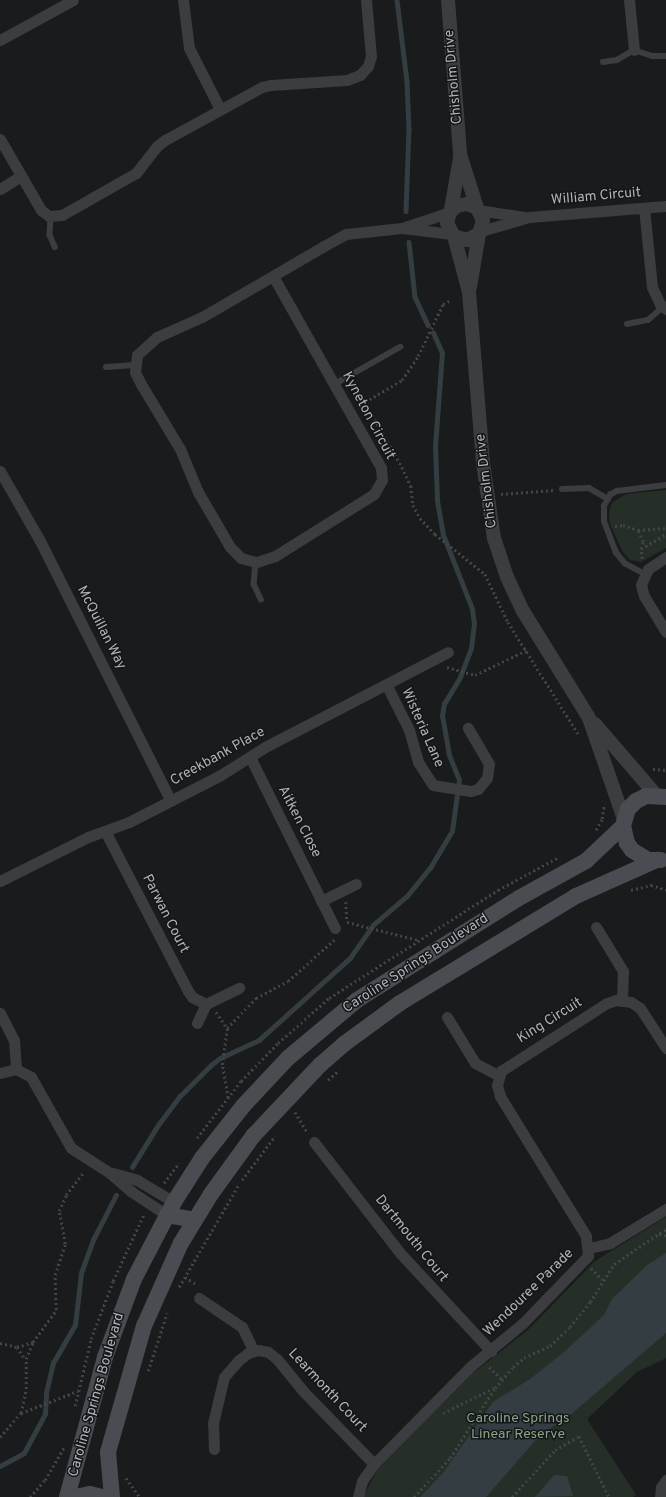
<!DOCTYPE html>
<html>
<head>
<meta charset="utf-8">
<style>
	body { margin:0 }
	#map { position:relative; width:666px; height:1497px; overflow:hidden; background:#1a1b1c; font-family:Overpass,sans-serif }
	div>[style] { position:absolute }
	.green>* { inset:0; background:#262f27 }
	.water>* { inset:0; background:#333d42 }
	.stream>* { height:4.5px; margin:-2.25px; padding:0 2.25px; transform-origin:2.25px; border-radius:2.25px; background:#333d42 }
	.path>* { height:2.5px; margin-top:-1.25px; transform-origin:0; background:repeating-linear-gradient(90deg,#424448 0 2px,transparent 0 5px) }
	.service>* { height:5.5px; margin:-2.75px; padding:0 2.75px; transform-origin:2.75px; border-radius:2.75px; background:#3c3d41 }
	.minor>* { height:11px; margin:-5.5px; padding:0 5.5px; transform-origin:5.5px; border-radius:5.5px; background:#3c3d41 }
	.tertiary>* { height:14px; margin:-7px; padding:0 7px; transform-origin:7px; border-radius:7px; background:#3c3d41 }
	.secondary>* { height:16px; margin:-8px; padding:0 8px; transform-origin:8px; border-radius:8px; background:#4a4c51 }
	span { translate:-50% -50%; white-space:nowrap; text-align:center; line-height:1.15; -webkit-text-stroke:3px #151618; paint-order:stroke }
	.street-label { font-size:14px; color:#aeb3bb }
	.park-label { font-size:14px; color:#87a586 }
</style>
</head>
<body>
<div id="map">
	<div class="green">
		<div style="clip-path:polygon(666px 490px,666px 548px,641px 562px,630px 560px,623px 552px,610px 524px,609px 512px,612px 503px,626px 494px)"></div>
		<div style="clip-path:polygon(666px 1217px,666px 1358px,637px 1372px,587px 1419px,636px 1495px,633px 1497px,363px 1497px,378px 1469px,472px 1374px,528px 1330px,595px 1261px)"></div>
	</div>
	<div class="water">
		<div style="clip-path:polygon(666px 1253px,666px 1333px,569px 1416px,540px 1435px,486px 1497px,420px 1497px,443px 1473px,493px 1402px,530px 1379px,563px 1353px,604px 1315px,612px 1299px,647px 1265px)"></div>
		<div style="clip-path:polygon(554px 1475px,567px 1476px,573px 1496px,535px 1497px)"></div>
	</div>
	<div class="stream">
		<div style="left:397px;top:0;width:83px;rotate:83deg"></div>
		<div style="left:407px;top:82px;width:47px;rotate:87.6deg"></div>
		<div style="left:409px;top:129px;width:82px;rotate:92.1deg"></div>
		<div style="left:409px;top:242px;width:55px;rotate:83.8deg"></div>
		<div style="left:415px;top:297px;width:31px;rotate:65deg"></div>
		<div style="left:132px;top:1167px;width:49px;rotate:-58.2deg"></div>
		<div style="left:158px;top:1125px;width:36px;rotate:-53deg"></div>
		<div style="left:180px;top:1096px;width:44px;rotate:-45deg"></div>
		<div style="left:211px;top:1065px;width:11px;rotate:-38deg"></div>
		<div style="left:220px;top:1058px;width:43px;rotate:-24.8deg"></div>
		<div style="left:259px;top:1040px;width:122px;rotate:-42deg"></div>
		<div style="left:350px;top:958px;width:40px;rotate:-55.1deg"></div>
		<div style="left:373px;top:925px;width:45px;rotate:-40.5deg"></div>
		<div style="left:407px;top:896px;width:36px;rotate:-51deg"></div>
		<div style="left:430px;top:868px;width:43px;rotate:-59.3deg"></div>
		<div style="left:452px;top:831px;width:51px;rotate:-82.2deg"></div>
		<div style="left:459px;top:780px;width:27px;rotate:-112deg"></div>
		<div style="left:449px;top:755px;width:40px;rotate:-100deg"></div>
		<div style="left:442px;top:716px;width:12px;rotate:-81deg"></div>
		<div style="left:444px;top:704px;width:31px;rotate:-59deg"></div>
		<div style="left:460px;top:677px;width:31px;rotate:-69deg"></div>
		<div style="left:471px;top:648px;width:24px;rotate:-83deg"></div>
		<div style="left:474px;top:624px;width:15px;rotate:-98deg"></div>
		<div style="left:472px;top:609px;width:79px;rotate:-111.4deg"></div>
		<div style="left:443px;top:535px;width:36px;rotate:-100deg"></div>
		<div style="left:437px;top:500px;width:54px;rotate:-92.1deg"></div>
		<div style="left:435px;top:446px;width:93px;rotate:-85.7deg"></div>
		<div style="left:442px;top:353px;width:22px;rotate:-114deg"></div>
		<div style="left:0;top:1466px;width:27px;rotate:-28deg"></div>
		<div style="left:24px;top:1453px;width:44px;rotate:-61.7deg"></div>
		<div style="left:45px;top:1414px;width:21px;rotate:-87deg"></div>
		<div style="left:46px;top:1393px;width:31px;rotate:-77deg"></div>
		<div style="left:53px;top:1363px;width:44px;rotate:-59.9deg"></div>
		<div style="left:75px;top:1325px;width:52px;rotate:-83.4deg"></div>
		<div style="left:81px;top:1273px;width:37px;rotate:-70deg"></div>
		<div style="left:94px;top:1238px;width:48px;rotate:-62.9deg"></div>
	</div>
	<div class="path">
		<div style="left:354px;top:382px;width:23px;rotate:61deg"></div>
		<div style="left:365px;top:402px;width:43px;rotate:-30.7deg"></div>
		<div style="left:402px;top:380px;width:29px;rotate:-56deg"></div>
		<div style="left:418px;top:356px;width:58px;rotate:-64.3deg"></div>
		<div style="left:443px;top:304px;width:9px;rotate:-27deg"></div>
		<div style="left:365px;top:402px;width:75px;rotate:60.4deg"></div>
		<div style="left:402px;top:467px;width:21px;rotate:65deg"></div>
		<div style="left:411px;top:486px;width:19px;rotate:84deg"></div>
		<div style="left:413px;top:505px;width:15px;rotate:62deg"></div>
		<div style="left:420px;top:518px;width:22px;rotate:47deg"></div>
		<div style="left:435px;top:534px;width:64px;rotate:38.7deg"></div>
		<div style="left:485px;top:574px;width:53px;rotate:64.4deg"></div>
		<div style="left:508px;top:622px;width:133px;rotate:57.9deg"></div>
		<div style="left:501px;top:494px;width:53px;rotate:-4.3deg"></div>
		<div style="left:615px;top:526px;width:8px;rotate:-7deg"></div>
		<div style="left:623px;top:525px;width:16px;rotate:18deg"></div>
		<div style="left:641px;top:549px;width:7px;rotate:-74deg"></div>
		<div style="left:643px;top:542px;width:13px;rotate:-113deg"></div>
		<div style="left:638px;top:530px;width:28px;rotate:-4deg"></div>
		<div style="left:642px;top:559px;width:10px;rotate:-96deg"></div>
		<div style="left:641px;top:549px;width:29px;rotate:-31deg"></div>
		<div style="left:447px;top:667px;width:29px;rotate:16deg"></div>
		<div style="left:475px;top:675px;width:58px;rotate:-25.7deg"></div>
		<div style="left:653px;top:769px;width:13px;rotate:4deg"></div>
		<div style="left:596px;top:830px;width:13px;rotate:-61deg"></div>
		<div style="left:602px;top:819px;width:15px;rotate:-82deg"></div>
		<div style="left:631px;top:890px;width:21px;rotate:-14deg"></div>
		<div style="left:651px;top:885px;width:16px;rotate:18deg"></div>
		<div style="left:346px;top:902px;width:20px;rotate:87deg"></div>
		<div style="left:347px;top:922px;width:73px;rotate:14.2deg"></div>
		<div style="left:216px;top:1012px;width:19px;rotate:55deg"></div>
		<div style="left:328px;top:1080px;width:15px;rotate:-42deg"></div>
		<div style="left:228px;top:1098px;width:34px;rotate:-100deg"></div>
		<div style="left:222px;top:1065px;width:37px;rotate:-82deg"></div>
		<div style="left:227px;top:1028px;width:42px;rotate:-46deg"></div>
		<div style="left:256px;top:998px;width:36px;rotate:-28deg"></div>
		<div style="left:288px;top:981px;width:62px;rotate:-41.7deg"></div>
		<div style="left:295px;top:1112px;width:25px;rotate:58deg"></div>
		<div style="left:197px;top:1138px;width:72px;rotate:-52.3deg"></div>
		<div style="left:241px;top:1081px;width:53px;rotate:-45.8deg"></div>
		<div style="left:278px;top:1043px;width:68px;rotate:-41.4deg"></div>
		<div style="left:329px;top:998px;width:201px;rotate:-32.6deg"></div>
		<div style="left:498px;top:890px;width:67px;rotate:-28.5deg"></div>
		<div style="left:242px;top:1180px;width:55px;rotate:-53.1deg"></div>
		<div style="left:164px;top:1183px;width:25px;rotate:-53deg"></div>
		<div style="left:659px;top:1234px;width:7px;rotate:16deg"></div>
		<div style="left:591px;top:1268px;width:16px;rotate:45deg"></div>
		<div style="left:185px;top:1277px;width:15px;rotate:32deg"></div>
		<div style="left:179px;top:1287px;width:119px;rotate:-59.8deg"></div>
		<div style="left:0;top:1343px;width:17px;rotate:13deg"></div>
		<div style="left:17px;top:1347px;width:14px;rotate:56deg"></div>
		<div style="left:17px;top:1347px;width:17px;rotate:-17deg"></div>
		<div style="left:489px;top:1367px;width:18px;rotate:43deg"></div>
		<div style="left:148px;top:1371px;width:61px;rotate:-71.9deg"></div>
		<div style="left:75px;top:1406px;width:69px;rotate:-76.6deg"></div>
		<div style="left:91px;top:1339px;width:62px;rotate:-69.2deg"></div>
		<div style="left:113px;top:1281px;width:74px;rotate:-65.2deg"></div>
		<div style="left:21px;top:1413px;width:61px;rotate:-21.1deg"></div>
		<div style="left:443px;top:1413px;width:57px;rotate:-26.1deg"></div>
		<div style="left:0;top:1437px;width:32px;rotate:-49deg"></div>
		<div style="left:21px;top:1413px;width:25px;rotate:-78deg"></div>
		<div style="left:26px;top:1389px;width:30px;rotate:-90deg"></div>
		<div style="left:26px;top:1359px;width:18px;rotate:-68deg"></div>
		<div style="left:33px;top:1342px;width:39px;rotate:-54deg"></div>
		<div style="left:56px;top:1310px;width:35px;rotate:-92deg"></div>
		<div style="left:55px;top:1275px;width:33px;rotate:-72deg"></div>
		<div style="left:65px;top:1244px;width:34px;rotate:-100deg"></div>
		<div style="left:59px;top:1211px;width:17px;rotate:-66deg"></div>
		<div style="left:66px;top:1195px;width:28px;rotate:-52deg"></div>
		<div style="left:126px;top:1478px;width:24px;rotate:54deg"></div>
		<div style="left:30px;top:1497px;width:23px;rotate:-49deg"></div>
		<div style="left:45px;top:1480px;width:38px;rotate:-60deg"></div>
		<div style="left:414px;top:1497px;width:53px;rotate:-47.3deg"></div>
		<div style="left:450px;top:1458px;width:83px;rotate:-57.3deg"></div>
		<div style="left:495px;top:1388px;width:28px;rotate:-49deg"></div>
		<div style="left:513px;top:1367px;width:14px;rotate:-39deg"></div>
		<div style="left:524px;top:1358px;width:29px;rotate:-25deg"></div>
		<div style="left:550px;top:1346px;width:28px;rotate:-44deg"></div>
		<div style="left:570px;top:1327px;width:32px;rotate:-51deg"></div>
		<div style="left:590px;top:1302px;width:45px;rotate:-57.7deg"></div>
		<div style="left:614px;top:1264px;width:63px;rotate:-33.9deg"></div>
		<div style="left:512px;top:1497px;width:64px;rotate:-47.5deg"></div>
		<div style="left:555px;top:1450px;width:28px;rotate:-30deg"></div>
		<div style="left:579px;top:1436px;width:68px;rotate:63.8deg"></div>
	</div>
	<div class="service">
		<div style="left:603px;top:62px;width:14px;rotate:-8deg"></div>
		<div style="left:617px;top:60px;width:20px;rotate:-30deg"></div>
		<div style="left:634px;top:50px;width:19px;rotate:18deg"></div>
		<div style="left:652px;top:56px;width:14px"></div>
		<div style="left:51px;top:216px;width:19px;rotate:93deg"></div>
		<div style="left:50px;top:235px;width:13px;rotate:67deg"></div>
		<div style="left:627px;top:324px;width:21px;rotate:-11deg"></div>
		<div style="left:648px;top:320px;width:20px;rotate:-41deg"></div>
		<div style="left:106px;top:367px;width:29px;rotate:-4deg"></div>
		<div style="left:335px;top:384px;width:75px;rotate:-29.6deg"></div>
		<div style="left:562px;top:489px;width:27px;rotate:-2deg"></div>
		<div style="left:589px;top:488px;width:22px;rotate:30deg"></div>
		<div style="left:256px;top:562px;width:22px;rotate:95deg"></div>
		<div style="left:254px;top:584px;width:17px;rotate:65deg"></div>
		<div style="left:644px;top:574px;width:21px;rotate:-152deg"></div>
		<div style="left:625px;top:564px;width:14px;rotate:-129deg"></div>
		<div style="left:616px;top:553px;width:33px;rotate:-111deg"></div>
		<div style="left:604px;top:522px;width:16px;rotate:-90deg"></div>
		<div style="left:604px;top:506px;width:13px;rotate:-61deg"></div>
		<div style="left:610px;top:495px;width:8px;rotate:-30deg"></div>
		<div style="left:617px;top:491px;width:49px;rotate:-7deg"></div>
	</div>
	<div class="minor">
		<div style="left:183px;top:0;width:48px;rotate:82.9deg"></div>
		<div style="left:189px;top:48px;width:68px;rotate:63.1deg"></div>
		<div style="left:629px;top:0;width:50px;rotate:84.3deg"></div>
		<div style="left:0;top:40px;width:83px;rotate:-28.7deg"></div>
		<div style="left:0;top:139px;width:82px;rotate:60deg"></div>
		<div style="left:41px;top:210px;width:10px;rotate:37deg"></div>
		<div style="left:49px;top:216px;width:13px;rotate:-4deg"></div>
		<div style="left:62px;top:215px;width:85px;rotate:-29.6deg"></div>
		<div style="left:136px;top:173px;width:34px;rotate:-52deg"></div>
		<div style="left:157px;top:146px;width:10px;rotate:-37deg"></div>
		<div style="left:165px;top:140px;width:111px;rotate:-28.7deg"></div>
		<div style="left:262px;top:87px;width:9px;rotate:-13deg"></div>
		<div style="left:271px;top:85px;width:76px;rotate:-3.8deg"></div>
		<div style="left:347px;top:80px;width:14px;rotate:-21deg"></div>
		<div style="left:360px;top:75px;width:12px;rotate:-48deg"></div>
		<div style="left:368px;top:66px;width:10px;rotate:-73deg"></div>
		<div style="left:371px;top:56px;width:56px;rotate:-95.1deg"></div>
		<div style="left:0;top:189px;width:25px;rotate:-32deg"></div>
		<div style="left:644px;top:208px;width:79px;rotate:84.2deg"></div>
		<div style="left:652px;top:287px;width:19px;rotate:65deg"></div>
		<div style="left:660px;top:304px;width:8px;rotate:40deg"></div>
		<div style="left:478px;top:210px;width:48px;rotate:8.5deg"></div>
		<div style="left:405px;top:227px;width:47px;rotate:-18.4deg"></div>
		<div style="left:481px;top:231px;width:50px;rotate:-16.3deg"></div>
		<div style="left:529px;top:217px;width:137px;rotate:-4.6deg"></div>
		<div style="left:273px;top:276px;width:220px;rotate:60.6deg"></div>
		<div style="left:381px;top:468px;width:12px;rotate:85deg"></div>
		<div style="left:382px;top:480px;width:16px;rotate:120deg"></div>
		<div style="left:374px;top:494px;width:117px;rotate:147.9deg"></div>
		<div style="left:275px;top:556px;width:20px;rotate:162deg"></div>
		<div style="left:256px;top:562px;width:16px;rotate:-165deg"></div>
		<div style="left:241px;top:558px;width:16px;rotate:-135deg"></div>
		<div style="left:230px;top:547px;width:64px;rotate:-120.2deg"></div>
		<div style="left:198px;top:492px;width:47px;rotate:-112.7deg"></div>
		<div style="left:180px;top:449px;width:76px;rotate:-121deg"></div>
		<div style="left:141px;top:384px;width:13px;rotate:-117deg"></div>
		<div style="left:135px;top:372px;width:17px;rotate:-83deg"></div>
		<div style="left:137px;top:355px;width:27px;rotate:-42deg"></div>
		<div style="left:157px;top:337px;width:49px;rotate:-24deg"></div>
		<div style="left:202px;top:317px;width:141px;rotate:-30.2deg"></div>
		<div style="left:324px;top:246px;width:25px;rotate:-29deg"></div>
		<div style="left:346px;top:234px;width:56px;rotate:-6.1deg"></div>
		<div style="left:402px;top:228px;width:50px;rotate:6.8deg"></div>
		<div style="left:0;top:471px;width:78px;rotate:60.2deg"></div>
		<div style="left:39px;top:539px;width:293px;rotate:63.3deg"></div>
		<div style="left:666px;top:557px;width:22px;rotate:146deg"></div>
		<div style="left:648px;top:569px;width:17px;rotate:114deg"></div>
		<div style="left:641px;top:585px;width:11px;rotate:75deg"></div>
		<div style="left:644px;top:596px;width:42px;rotate:58.6deg"></div>
		<div style="left:387px;top:686px;width:49px;rotate:63.4deg"></div>
		<div style="left:409px;top:730px;width:33px;rotate:74deg"></div>
		<div style="left:418px;top:762px;width:27px;rotate:57deg"></div>
		<div style="left:433px;top:785px;width:38px;rotate:9deg"></div>
		<div style="left:471px;top:791px;width:7px;rotate:-16deg"></div>
		<div style="left:478px;top:789px;width:14px;rotate:-51deg"></div>
		<div style="left:487px;top:778px;width:14px;rotate:-82deg"></div>
		<div style="left:489px;top:764px;width:42px;rotate:-120.3deg"></div>
		<div style="left:250px;top:757px;width:191px;rotate:63.6deg"></div>
		<div style="left:105px;top:831px;width:180px;rotate:62.6deg"></div>
		<div style="left:188px;top:991px;width:7px;rotate:56deg"></div>
		<div style="left:192px;top:997px;width:16px;rotate:27deg"></div>
		<div style="left:0;top:881px;width:98px;rotate:-26.6deg"></div>
		<div style="left:88px;top:837px;width:44px;rotate:-20.1deg"></div>
		<div style="left:129px;top:822px;width:101px;rotate:-27.1deg"></div>
		<div style="left:219px;top:776px;width:54px;rotate:-32.2deg"></div>
		<div style="left:265px;top:747px;width:206px;rotate:-27.4deg"></div>
		<div style="left:321px;top:901px;width:39px;rotate:-26deg"></div>
		<div style="left:596px;top:927px;width:52px;rotate:58.5deg"></div>
		<div style="left:623px;top:971px;width:28px;rotate:92deg"></div>
		<div style="left:0;top:1013px;width:30px;rotate:63deg"></div>
		<div style="left:14px;top:1040px;width:29px;rotate:86deg"></div>
		<div style="left:447px;top:1017px;width:54px;rotate:58.7deg"></div>
		<div style="left:475px;top:1063px;width:27px;rotate:28deg"></div>
		<div style="left:197px;top:1023px;width:21px;rotate:-65deg"></div>
		<div style="left:206px;top:1004px;width:37px;rotate:-26deg"></div>
		<div style="left:0;top:1073px;width:16px;rotate:-14deg"></div>
		<div style="left:16px;top:1069px;width:17px;rotate:28deg"></div>
		<div style="left:31px;top:1077px;width:81px;rotate:60.6deg"></div>
		<div style="left:71px;top:1148px;width:46px;rotate:32.7deg"></div>
		<div style="left:110px;top:1173px;width:29px;rotate:41deg"></div>
		<div style="left:132px;top:1192px;width:42px;rotate:33.3deg"></div>
		<div style="left:314px;top:1142px;width:140px;rotate:52.2deg"></div>
		<div style="left:400px;top:1253px;width:134px;rotate:47.1deg"></div>
		<div style="left:113px;top:1173px;width:25px;rotate:16deg"></div>
		<div style="left:137px;top:1180px;width:43px;rotate:30.7deg"></div>
		<div style="left:589px;top:1248px;width:22px;rotate:-13deg"></div>
		<div style="left:610px;top:1243px;width:66px;rotate:-31.3deg"></div>
		<div style="left:199px;top:1298px;width:52px;rotate:34deg"></div>
		<div style="left:242px;top:1327px;width:25px;rotate:64deg"></div>
		<div style="left:214px;top:1449px;width:26px;rotate:-92deg"></div>
		<div style="left:213px;top:1423px;width:47px;rotate:-76.6deg"></div>
		<div style="left:224px;top:1377px;width:23px;rotate:-49deg"></div>
		<div style="left:239px;top:1360px;width:11px;rotate:-38deg"></div>
		<div style="left:248px;top:1353px;width:10px;rotate:-17deg"></div>
		<div style="left:258px;top:1350px;width:10px;rotate:11deg"></div>
		<div style="left:268px;top:1352px;width:11px;rotate:38deg"></div>
		<div style="left:277px;top:1359px;width:41px;rotate:50.9deg"></div>
		<div style="left:303px;top:1391px;width:102px;rotate:45.8deg"></div>
		<div style="left:358px;top:1497px;width:16px;rotate:-76deg"></div>
		<div style="left:362px;top:1481px;width:21px;rotate:-55deg"></div>
		<div style="left:374px;top:1464px;width:138px;rotate:-45.3deg"></div>
		<div style="left:471px;top:1366px;width:67px;rotate:-39.6deg"></div>
		<div style="left:523px;top:1323px;width:93px;rotate:-45.9deg"></div>
		<div style="left:588px;top:1256px;width:20px;rotate:-96deg"></div>
		<div style="left:586px;top:1236px;width:164px;rotate:-121.6deg"></div>
		<div style="left:500px;top:1096px;width:11px;rotate:-105deg"></div>
		<div style="left:497px;top:1085px;width:15px;rotate:-74deg"></div>
		<div style="left:501px;top:1071px;width:126px;rotate:-32.7deg"></div>
		<div style="left:607px;top:1003px;width:9px;rotate:-18deg"></div>
		<div style="left:616px;top:1000px;width:15px;rotate:8deg"></div>
		<div style="left:631px;top:1002px;width:11px;rotate:34deg"></div>
		<div style="left:640px;top:1008px;width:48px;rotate:57deg"></div>
		<div style="left:660px;top:1497px;width:10px;rotate:-84deg"></div>
		<div style="left:661px;top:1487px;width:9px;rotate:-54deg"></div>
	</div>
	<div class="tertiary">
		<div style="left:448px;top:0;width:154px;rotate:85.5deg"></div>
		<div style="left:460px;top:154px;width:57px;rotate:72.5deg"></div>
		<div style="left:451px;top:210px;width:53px;rotate:-80.2deg"></div>
		<div style="left:454px;top:236px;width:14px;rotate:17deg"></div>
		<div style="left:467px;top:240px;width:13px;rotate:-27deg"></div>
		<div style="left:479px;top:234px;width:15px;rotate:-74deg"></div>
		<div style="left:483px;top:220px;width:13px;rotate:-117deg"></div>
		<div style="left:477px;top:208px;width:11px;rotate:-158deg"></div>
		<div style="left:467px;top:204px;width:10px;rotate:169deg"></div>
		<div style="left:457px;top:206px;width:9px;rotate:139deg"></div>
		<div style="left:450px;top:212px;width:11px;rotate:105deg"></div>
		<div style="left:447px;top:223px;width:15px;rotate:62deg"></div>
		<div style="left:454px;top:236px;width:58px;rotate:75deg"></div>
		<div style="left:469px;top:292px;width:172px;rotate:85.3deg"></div>
		<div style="left:483px;top:463px;width:76px;rotate:81.7deg"></div>
		<div style="left:494px;top:538px;width:41px;rotate:71.6deg"></div>
		<div style="left:507px;top:577px;width:38px;rotate:65deg"></div>
		<div style="left:523px;top:611px;width:126px;rotate:58.3deg"></div>
		<div style="left:589px;top:718px;width:107px;rotate:70.9deg"></div>
		<div style="left:470px;top:287px;width:54px;rotate:-80.4deg"></div>
		<div style="left:595px;top:724px;width:94px;rotate:49.3deg"></div>
	</div>
	<div class="secondary">
		<div style="left:661px;top:860px;width:13px;rotate:180deg"></div>
		<div style="left:648px;top:860px;width:19px;rotate:-148deg"></div>
		<div style="left:632px;top:850px;width:9px;rotate:-126deg"></div>
		<div style="left:627px;top:843px;width:17px;rotate:-103deg"></div>
		<div style="left:623px;top:826px;width:18px;rotate:-74deg"></div>
		<div style="left:628px;top:809px;width:11px;rotate:-45deg"></div>
		<div style="left:636px;top:801px;width:11px;rotate:-27deg"></div>
		<div style="left:646px;top:796px;width:20px;rotate:3deg"></div>
		<div style="left:167px;top:1215px;width:27px;rotate:10deg"></div>
		<div style="left:67px;top:1497px;width:145px;rotate:-74.8deg"></div>
		<div style="left:105px;top:1357px;width:83px;rotate:-69.6deg"></div>
		<div style="left:134px;top:1279px;width:87px;rotate:-62.5deg"></div>
		<div style="left:174px;top:1202px;width:52px;rotate:-57.5deg"></div>
		<div style="left:202px;top:1158px;width:66px;rotate:-51.7deg"></div>
		<div style="left:243px;top:1106px;width:66px;rotate:-46.8deg"></div>
		<div style="left:288px;top:1058px;width:90px;rotate:-40deg"></div>
		<div style="left:357px;top:1000px;width:191px;rotate:-32.2deg"></div>
		<div style="left:519px;top:898px;width:77px;rotate:-28.9deg"></div>
		<div style="left:586px;top:861px;width:51px;rotate:-43.4deg"></div>
		<div style="left:75px;top:1497px;width:15px;rotate:-11deg"></div>
		<div style="left:90px;top:1494px;width:11px;rotate:15deg"></div>
		<div style="left:112px;top:1497px;width:45px;rotate:-95.1deg"></div>
		<div style="left:108px;top:1452px;width:131px;rotate:-74.1deg"></div>
		<div style="left:144px;top:1326px;width:91px;rotate:-66deg"></div>
		<div style="left:181px;top:1243px;width:57px;rotate:-58.5deg"></div>
		<div style="left:211px;top:1194px;width:72px;rotate:-54.1deg"></div>
		<div style="left:253px;top:1136px;width:98px;rotate:-46.7deg"></div>
		<div style="left:320px;top:1065px;width:32px;rotate:-41deg"></div>
		<div style="left:344px;top:1044px;width:69px;rotate:-36.2deg"></div>
		<div style="left:400px;top:1003px;width:206px;rotate:-31.3deg"></div>
		<div style="left:576px;top:896px;width:89px;rotate:-24deg"></div>
	</div>
	<div class="street-label">
		<span style="left:454px;top:77px;rotate:-95deg">Chisholm Drive</span>
		<span style="left:596px;top:197px;rotate:-5deg">William Circuit</span>
		<span style="left:368px;top:416px;rotate:62deg">Kyneton Circuit</span>
		<span style="left:487px;top:481px;rotate:-97deg">Chisholm Drive</span>
		<span style="left:101px;top:628px;rotate:63deg">McQuillan Way</span>
		<span style="left:422px;top:728px;rotate:66deg">Wisteria Lane</span>
		<span style="left:218px;top:757px;rotate:-29deg">Creekbank Place</span>
		<span style="left:299px;top:822px;rotate:63deg">Aitken Close</span>
		<span style="left:165px;top:914px;rotate:63deg">Parwan Court</span>
		<span style="left:416px;top:964px;rotate:-33deg">Caroline Springs Boulevard</span>
		<span style="left:550px;top:1021px;rotate:-32deg">King Circuit</span>
		<span style="left:411px;top:1239px;rotate:51deg">Dartmouth Court</span>
		<span style="left:529px;top:1293px;rotate:-44deg">Wendouree Parade</span>
		<span style="left:327px;top:1391px;rotate:47deg">Learmonth Court</span>
		<span style="left:97px;top:1395px;rotate:-74deg">Caroline Springs Boulevard</span>
	</div>
	<div class="park-label">
		<span style="left:518px;top:1427px">Caroline Springs<br>Linear Reserve</span>
	</div>
</div>
</body>
</html>
